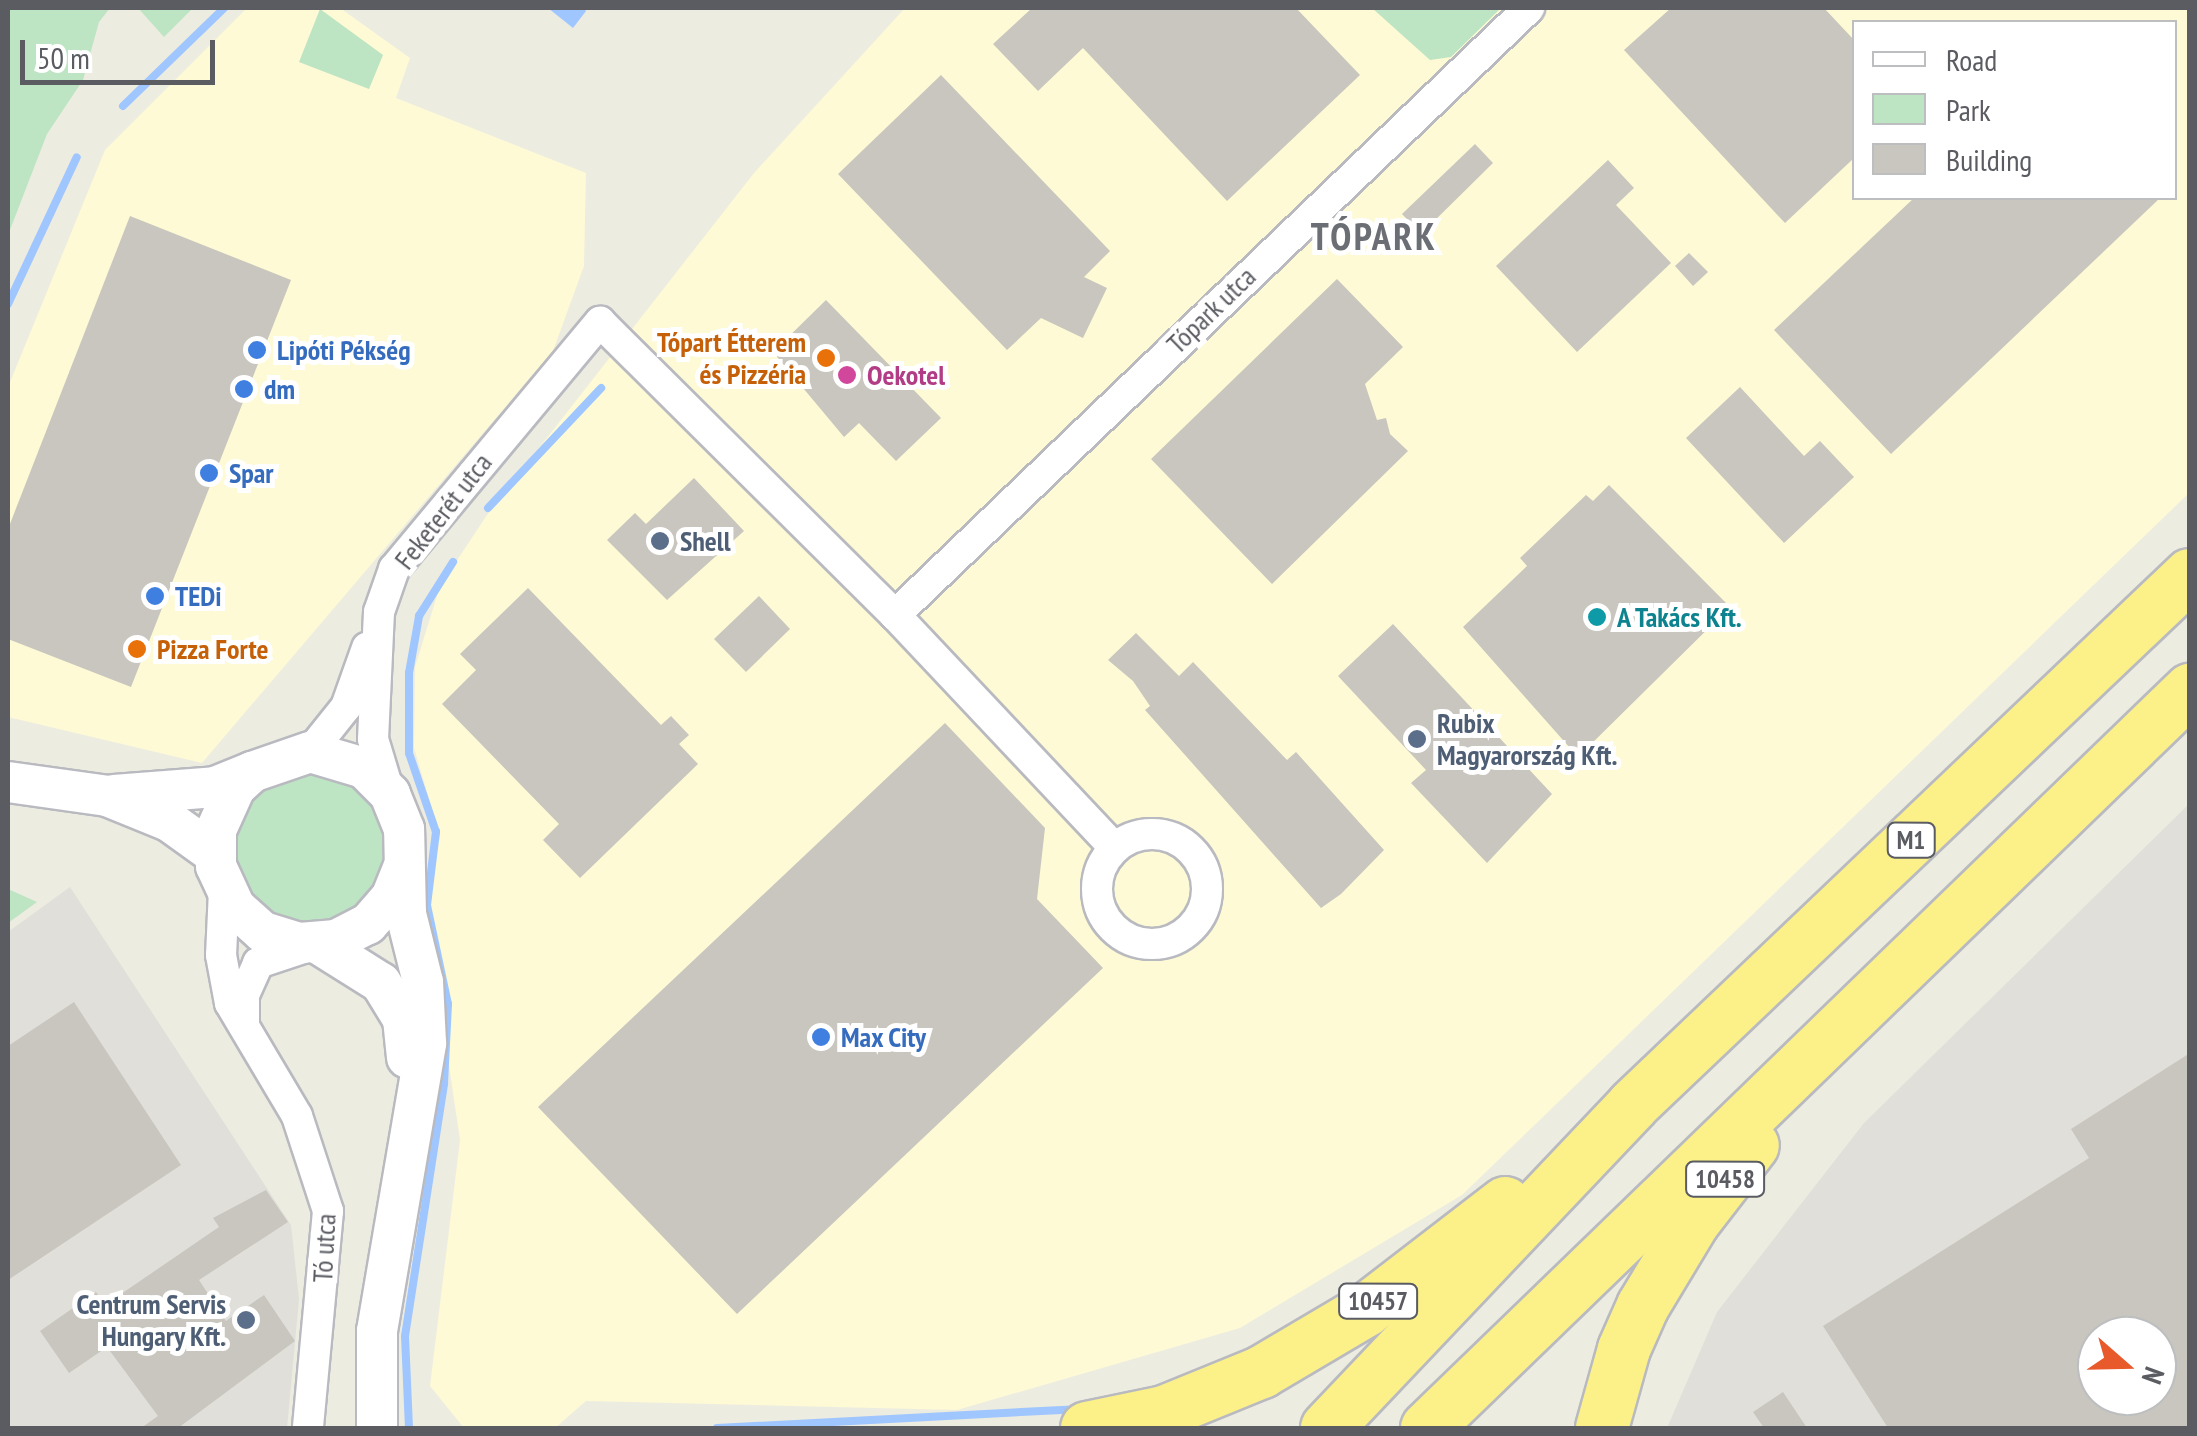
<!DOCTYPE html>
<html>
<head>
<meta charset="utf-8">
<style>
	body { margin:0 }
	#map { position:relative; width:2197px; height:1436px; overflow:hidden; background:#edece1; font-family:"PT Sans Narrow",sans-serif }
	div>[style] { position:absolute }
	.commercial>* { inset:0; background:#fdfad5 }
	.industrial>* { inset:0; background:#e0dfd9 }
	.green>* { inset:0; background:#bde4c3 }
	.round { border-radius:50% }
	.water>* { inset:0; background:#9fc6fe }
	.stream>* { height:8px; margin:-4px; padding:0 4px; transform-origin:4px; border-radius:4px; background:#9fc6fe }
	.building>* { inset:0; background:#c8c6be }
	.roads { filter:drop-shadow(2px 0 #b9bac0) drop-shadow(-2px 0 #b9bac0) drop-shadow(0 2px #b9bac0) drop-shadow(0 -2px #b9bac0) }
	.street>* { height:30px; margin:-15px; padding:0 15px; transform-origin:15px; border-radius:15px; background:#fff }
	.street>.ring { margin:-15px; padding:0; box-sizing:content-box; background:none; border:30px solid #fff; border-radius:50% }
	.secondary>* { height:40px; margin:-20px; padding:0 20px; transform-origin:20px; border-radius:20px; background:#fff }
	.highway>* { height:52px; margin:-26px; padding:0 26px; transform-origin:26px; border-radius:26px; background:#fcf188 }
	.dots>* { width:28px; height:28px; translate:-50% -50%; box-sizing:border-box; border:5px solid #fff; border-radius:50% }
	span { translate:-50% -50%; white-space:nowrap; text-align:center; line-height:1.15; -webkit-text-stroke:10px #fff; paint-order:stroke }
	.shield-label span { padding:2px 8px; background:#fff; border:2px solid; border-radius:8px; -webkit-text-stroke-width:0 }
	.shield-label { font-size:25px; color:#5a5c62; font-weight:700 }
	.street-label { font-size:28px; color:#5a5c62 }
	.food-label { font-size:28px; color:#c56008; font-weight:700 }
	.right { translate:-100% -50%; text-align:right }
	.left { translate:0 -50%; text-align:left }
	.shop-label { font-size:28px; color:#366cbe; font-weight:700 }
	.hotel-label { font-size:28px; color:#b23c85; font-weight:700 }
	.service-label { font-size:28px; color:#4e5e75; font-weight:700 }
	.culture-label { font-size:28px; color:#0d838f; font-weight:700 }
	.district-label { font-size:38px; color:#6b6e74; font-weight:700; letter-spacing:2.5px }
	.frame { position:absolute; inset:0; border:10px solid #5a5c62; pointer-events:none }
	.legend { position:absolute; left:1852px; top:20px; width:325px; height:180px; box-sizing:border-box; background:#fff; border:2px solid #bdbec0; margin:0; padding:12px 18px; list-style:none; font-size:30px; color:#5a5c62 }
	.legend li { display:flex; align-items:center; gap:20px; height:50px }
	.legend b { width:50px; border:2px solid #bdbec0 }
	.north { position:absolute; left:2077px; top:1316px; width:100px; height:100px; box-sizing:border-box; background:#fff; border:2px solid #bdbec0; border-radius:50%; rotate:110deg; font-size:28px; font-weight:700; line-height:40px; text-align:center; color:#5a5c62 }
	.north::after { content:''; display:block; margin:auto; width:35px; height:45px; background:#e8592c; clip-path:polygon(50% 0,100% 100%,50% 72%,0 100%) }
	.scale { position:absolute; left:20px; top:40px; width:195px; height:45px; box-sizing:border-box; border:5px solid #5a5c62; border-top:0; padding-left:12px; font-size:30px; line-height:35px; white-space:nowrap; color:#5a5c62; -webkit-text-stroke:8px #fff; paint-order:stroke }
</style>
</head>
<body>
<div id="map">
	<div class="commercial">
		<div style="clip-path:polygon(247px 8px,340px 8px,410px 58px,396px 98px,586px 173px,584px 266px,553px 351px,202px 763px,8px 717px,8px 387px,105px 150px)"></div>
		<div style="clip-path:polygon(evenodd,905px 8px,2189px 8px,2189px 493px,1462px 1195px,1240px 1328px,957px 1410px,586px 1401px,555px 1428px,464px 1428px,430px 1386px,460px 1140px,425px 904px,440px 836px,414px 748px,415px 667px,440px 586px,489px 512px,754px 173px,905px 8px,1854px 22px,2174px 22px,2174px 198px,1854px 198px,1854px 22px)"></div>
	</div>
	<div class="industrial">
		<div style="clip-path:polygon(evenodd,2189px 804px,2189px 1428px,1667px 1428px,1717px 1312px,1864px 1123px,2189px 804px,2097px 1336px,2157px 1336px,2157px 1396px,2097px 1396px,2097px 1336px)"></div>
		<div style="clip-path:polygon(70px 887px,291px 1225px,299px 1299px,287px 1428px,8px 1428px,8px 932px)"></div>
	</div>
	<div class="green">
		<div style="clip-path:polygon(8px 8px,110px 8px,99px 22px,83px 80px,47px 134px,8px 235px)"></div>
		<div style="clip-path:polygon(138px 8px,193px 8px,164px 37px)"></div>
		<div style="clip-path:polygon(1372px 8px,1501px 8px,1451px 57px,1430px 60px)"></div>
		<div style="clip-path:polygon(320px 9px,383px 55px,369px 89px,299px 62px)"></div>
		<div class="round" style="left:232px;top:770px;width:156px;height:156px"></div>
		<div style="clip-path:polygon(8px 889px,37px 902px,8px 923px)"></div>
	</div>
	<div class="water">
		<div style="clip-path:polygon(548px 8px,584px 8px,586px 11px,573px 28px)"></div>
	</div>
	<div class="stream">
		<div style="left:123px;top:106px;width:141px;rotate:-44.1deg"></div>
		<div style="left:8px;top:304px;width:162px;rotate:-64.9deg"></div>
		<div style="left:488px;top:508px;width:165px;rotate:-46.7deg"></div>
		<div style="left:409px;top:1428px;width:92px;rotate:-92.5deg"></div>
		<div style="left:405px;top:1336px;width:256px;rotate:-81.2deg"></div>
		<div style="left:444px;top:1083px;width:79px;rotate:-87.1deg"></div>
		<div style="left:448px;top:1004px;width:101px;rotate:-102deg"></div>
		<div style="left:427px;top:905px;width:74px;rotate:-83deg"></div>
		<div style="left:436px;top:832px;width:83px;rotate:-108.9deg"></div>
		<div style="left:409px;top:753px;width:80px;rotate:-90deg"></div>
		<div style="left:409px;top:673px;width:58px;rotate:-80deg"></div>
		<div style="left:419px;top:616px;width:64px;rotate:-57.8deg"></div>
		<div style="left:717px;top:1428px;width:360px;rotate:-3deg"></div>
	</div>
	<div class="building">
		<div style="clip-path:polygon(1032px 8px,1296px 8px,1360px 75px,1227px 201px,1083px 48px,1038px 91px,993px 44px)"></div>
		<div style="clip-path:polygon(1671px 8px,1824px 8px,1854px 40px,1854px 158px,1785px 223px,1624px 50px)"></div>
		<div style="clip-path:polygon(941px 75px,1110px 251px,1084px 277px,1107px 288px,1083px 338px,1041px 318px,1007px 350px,838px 174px)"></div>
		<div style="clip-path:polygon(1475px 144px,1493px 163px,1421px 234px,1402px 214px)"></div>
		<div style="clip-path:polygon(1608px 160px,1634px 188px,1616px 205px,1671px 263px,1577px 352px,1496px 266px)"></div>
		<div style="clip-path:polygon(1914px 198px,2160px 198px,1891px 454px,1774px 330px)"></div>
		<div style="clip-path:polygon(130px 216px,291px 280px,131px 687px,8px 639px,8px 529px)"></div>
		<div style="clip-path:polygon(1689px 253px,1708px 272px,1693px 286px,1675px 266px)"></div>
		<div style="clip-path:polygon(1337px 279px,1403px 347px,1365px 384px,1377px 420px,1386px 418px,1390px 434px,1408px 451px,1272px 584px,1151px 459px)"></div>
		<div style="clip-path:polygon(826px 300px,941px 418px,896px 461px,859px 423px,844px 437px,773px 352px)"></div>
		<div style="clip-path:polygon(1740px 387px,1804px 456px,1820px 441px,1854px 477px,1784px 543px,1686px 438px)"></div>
		<div style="clip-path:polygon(694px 478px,744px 531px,667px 600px,607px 540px,635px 513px,646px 524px)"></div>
		<div style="clip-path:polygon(1609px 485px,1730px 607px,1578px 757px,1463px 627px,1527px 566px,1520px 558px,1586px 495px,1593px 501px)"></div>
		<div style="clip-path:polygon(528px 588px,661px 725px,671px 716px,689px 735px,679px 744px,698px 764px,580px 878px,543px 840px,559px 824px,442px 704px,476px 670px,460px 654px)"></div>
		<div style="clip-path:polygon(759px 596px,790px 629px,746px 672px,714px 639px)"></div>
		<div style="clip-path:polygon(1393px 624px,1552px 794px,1487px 863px,1411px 783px,1426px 770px,1338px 676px)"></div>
		<div style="clip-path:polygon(1136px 633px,1179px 676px,1193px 662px,1287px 760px,1296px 752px,1384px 850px,1341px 894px,1321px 908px,1145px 710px,1150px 706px,1133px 681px,1108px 660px)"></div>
		<div style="clip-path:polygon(945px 723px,1045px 828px,1037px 899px,1103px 968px,737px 1314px,538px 1107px)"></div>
		<div style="clip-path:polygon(74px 1002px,181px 1165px,8px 1280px,8px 1046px)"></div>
		<div style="clip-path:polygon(evenodd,2190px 1053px,2190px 1428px,1888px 1428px,1823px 1326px,2089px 1158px,2071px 1129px,2190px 1053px,2097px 1336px,2157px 1336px,2157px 1396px,2097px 1396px,2097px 1336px)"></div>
		<div style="clip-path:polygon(266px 1190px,288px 1222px,199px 1280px,226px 1321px,264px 1295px,295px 1341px,178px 1428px,141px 1428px,158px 1416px,107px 1347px,69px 1373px,40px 1331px,96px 1292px,105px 1305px,219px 1227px,213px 1218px)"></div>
		<div style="clip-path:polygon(1783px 1392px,1807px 1428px,1764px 1428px,1753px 1412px)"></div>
	</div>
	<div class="roads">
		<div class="street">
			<div style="left:895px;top:615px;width:878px;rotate:-43.75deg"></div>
			<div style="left:310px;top:752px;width:58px;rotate:-51.3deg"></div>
			<div style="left:346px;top:707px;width:63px;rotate:-70.4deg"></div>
			<div style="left:389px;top:792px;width:55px;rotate:-106.8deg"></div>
			<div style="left:373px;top:739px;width:127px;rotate:-87.3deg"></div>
			<div style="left:379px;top:612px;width:46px;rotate:-70.8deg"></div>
			<div style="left:394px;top:569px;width:322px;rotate:-50.2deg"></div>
			<div style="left:600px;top:322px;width:416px;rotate:44.8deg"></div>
			<div style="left:895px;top:615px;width:319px;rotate:46.7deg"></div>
			<div class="ring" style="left:1097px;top:834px;width:80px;height:80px"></div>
			<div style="left:224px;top:890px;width:65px;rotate:92.6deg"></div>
			<div style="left:221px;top:955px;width:49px;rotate:79.4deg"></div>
			<div style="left:230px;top:1003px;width:131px;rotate:59.3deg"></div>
			<div style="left:297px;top:1116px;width:100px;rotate:71.9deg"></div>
			<div style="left:328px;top:1211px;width:218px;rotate:95.3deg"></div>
			<div style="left:244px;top:1023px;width:28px;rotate:-90deg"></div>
			<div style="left:244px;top:995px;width:35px;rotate:-66deg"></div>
			<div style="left:258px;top:963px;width:54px;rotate:-18.4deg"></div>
		</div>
		<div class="secondary">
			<div style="left:8px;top:782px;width:100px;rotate:8deg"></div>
			<div style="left:107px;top:796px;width:67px;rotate:22deg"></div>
			<div style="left:169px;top:821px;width:57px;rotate:35.7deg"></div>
			<div style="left:114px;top:795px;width:101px;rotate:-4.5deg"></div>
			<div style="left:215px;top:787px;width:40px;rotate:-22deg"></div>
			<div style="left:319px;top:944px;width:73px;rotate:32.2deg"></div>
			<div style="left:381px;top:983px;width:42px;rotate:58.6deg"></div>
			<div style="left:403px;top:1019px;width:39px;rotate:84deg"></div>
			<div style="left:377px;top:1428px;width:97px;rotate:-90deg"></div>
			<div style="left:377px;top:1331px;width:292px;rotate:-80.3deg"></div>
			<div style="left:426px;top:1043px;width:61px;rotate:-92.8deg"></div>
			<div style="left:423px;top:982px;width:70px;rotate:-104deg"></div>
			<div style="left:406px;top:914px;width:85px;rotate:-91.3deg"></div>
			<div style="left:404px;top:829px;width:38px;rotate:-112deg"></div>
			<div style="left:390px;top:794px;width:37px;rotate:-135deg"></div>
			<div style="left:364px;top:768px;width:56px;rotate:-163.5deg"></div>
			<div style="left:310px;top:752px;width:61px;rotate:161deg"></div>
			<div style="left:252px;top:772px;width:23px;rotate:137deg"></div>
			<div style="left:235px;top:788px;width:46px;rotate:114.3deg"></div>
			<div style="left:216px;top:830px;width:36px;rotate:90deg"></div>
			<div style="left:216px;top:866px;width:45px;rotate:65.1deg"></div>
			<div style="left:235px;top:907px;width:38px;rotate:42deg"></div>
			<div style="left:263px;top:932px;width:39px;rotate:17deg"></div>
			<div style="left:300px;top:943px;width:36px;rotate:-5deg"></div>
			<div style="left:336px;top:940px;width:36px;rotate:-27deg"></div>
			<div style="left:368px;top:924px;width:35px;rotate:-49deg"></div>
			<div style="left:391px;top:898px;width:35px;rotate:-68deg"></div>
		</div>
		<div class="highway">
			<div style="left:1087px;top:1428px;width:79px;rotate:-11.7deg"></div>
			<div style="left:1164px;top:1412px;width:106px;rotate:-22.2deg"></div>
			<div style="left:1262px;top:1372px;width:120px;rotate:-30.6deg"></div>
			<div style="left:1365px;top:1311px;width:177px;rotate:-37.6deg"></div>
			<div style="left:1327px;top:1428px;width:445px;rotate:-46.5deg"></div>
			<div style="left:1633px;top:1105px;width:769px;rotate:-43.58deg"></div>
			<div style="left:1427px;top:1428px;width:1062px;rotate:-44.05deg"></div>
			<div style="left:1602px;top:1428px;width:82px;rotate:-74.4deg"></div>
			<div style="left:1624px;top:1349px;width:47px;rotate:-66.2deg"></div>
			<div style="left:1643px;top:1306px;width:97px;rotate:-58.9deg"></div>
			<div style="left:1693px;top:1223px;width:98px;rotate:-52.4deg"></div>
		</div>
	</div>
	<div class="dots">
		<div style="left:257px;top:350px;background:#3f7fe0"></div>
		<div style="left:826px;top:358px;background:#e8710a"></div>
		<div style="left:847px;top:375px;background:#d1479c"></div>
		<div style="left:244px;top:389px;background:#3f7fe0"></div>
		<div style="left:209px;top:473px;background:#3f7fe0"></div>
		<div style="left:660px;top:541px;background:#5c6f8a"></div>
		<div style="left:155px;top:596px;background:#3f7fe0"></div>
		<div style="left:1597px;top:617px;background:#0f9aa8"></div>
		<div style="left:137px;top:649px;background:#e8710a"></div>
		<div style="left:1417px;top:739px;background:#5c6f8a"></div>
		<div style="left:821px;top:1037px;background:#3f7fe0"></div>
		<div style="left:246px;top:1320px;background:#5c6f8a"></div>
	</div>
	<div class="shield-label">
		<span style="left:1911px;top:840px">M1</span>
		<span style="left:1725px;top:1179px">10458</span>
		<span style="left:1378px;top:1301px">10457</span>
	</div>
	<div class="street-label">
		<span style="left:1211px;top:310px;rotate:-44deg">Tópark utca</span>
		<span style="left:443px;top:511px;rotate:-52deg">Feketerét utca</span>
		<span style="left:324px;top:1248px;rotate:-87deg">Tó utca</span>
	</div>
	<div class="food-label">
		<span class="right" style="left:806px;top:358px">Tópart Étterem<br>és Pizzéria</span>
		<span class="left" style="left:157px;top:649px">Pizza Forte</span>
	</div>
	<div class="shop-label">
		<span class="left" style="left:277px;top:350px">Lipóti Pékség</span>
		<span class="left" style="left:264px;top:389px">dm</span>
		<span class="left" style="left:229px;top:473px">Spar</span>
		<span class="left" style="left:175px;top:596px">TEDi</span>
		<span class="left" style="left:841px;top:1037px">Max City</span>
	</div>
	<div class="hotel-label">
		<span class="left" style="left:867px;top:375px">Oekotel</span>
	</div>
	<div class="service-label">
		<span class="left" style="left:680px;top:541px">Shell</span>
		<span class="left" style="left:1437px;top:739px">Rubix<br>Magyarország Kft.</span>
		<span class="right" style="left:226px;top:1320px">Centrum Servis<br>Hungary Kft.</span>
	</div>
	<div class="culture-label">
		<span class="left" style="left:1617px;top:617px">A Takács Kft.</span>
	</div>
	<div class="district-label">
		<span style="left:1374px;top:236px">TÓPARK</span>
	</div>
	<div class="frame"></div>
	<ul class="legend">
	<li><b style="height:12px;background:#fff"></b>Road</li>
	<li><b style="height:28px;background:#bde4c3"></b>Park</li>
	<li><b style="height:28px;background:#c8c6be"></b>Building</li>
	</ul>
	<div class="north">N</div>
	<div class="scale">50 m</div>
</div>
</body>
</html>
